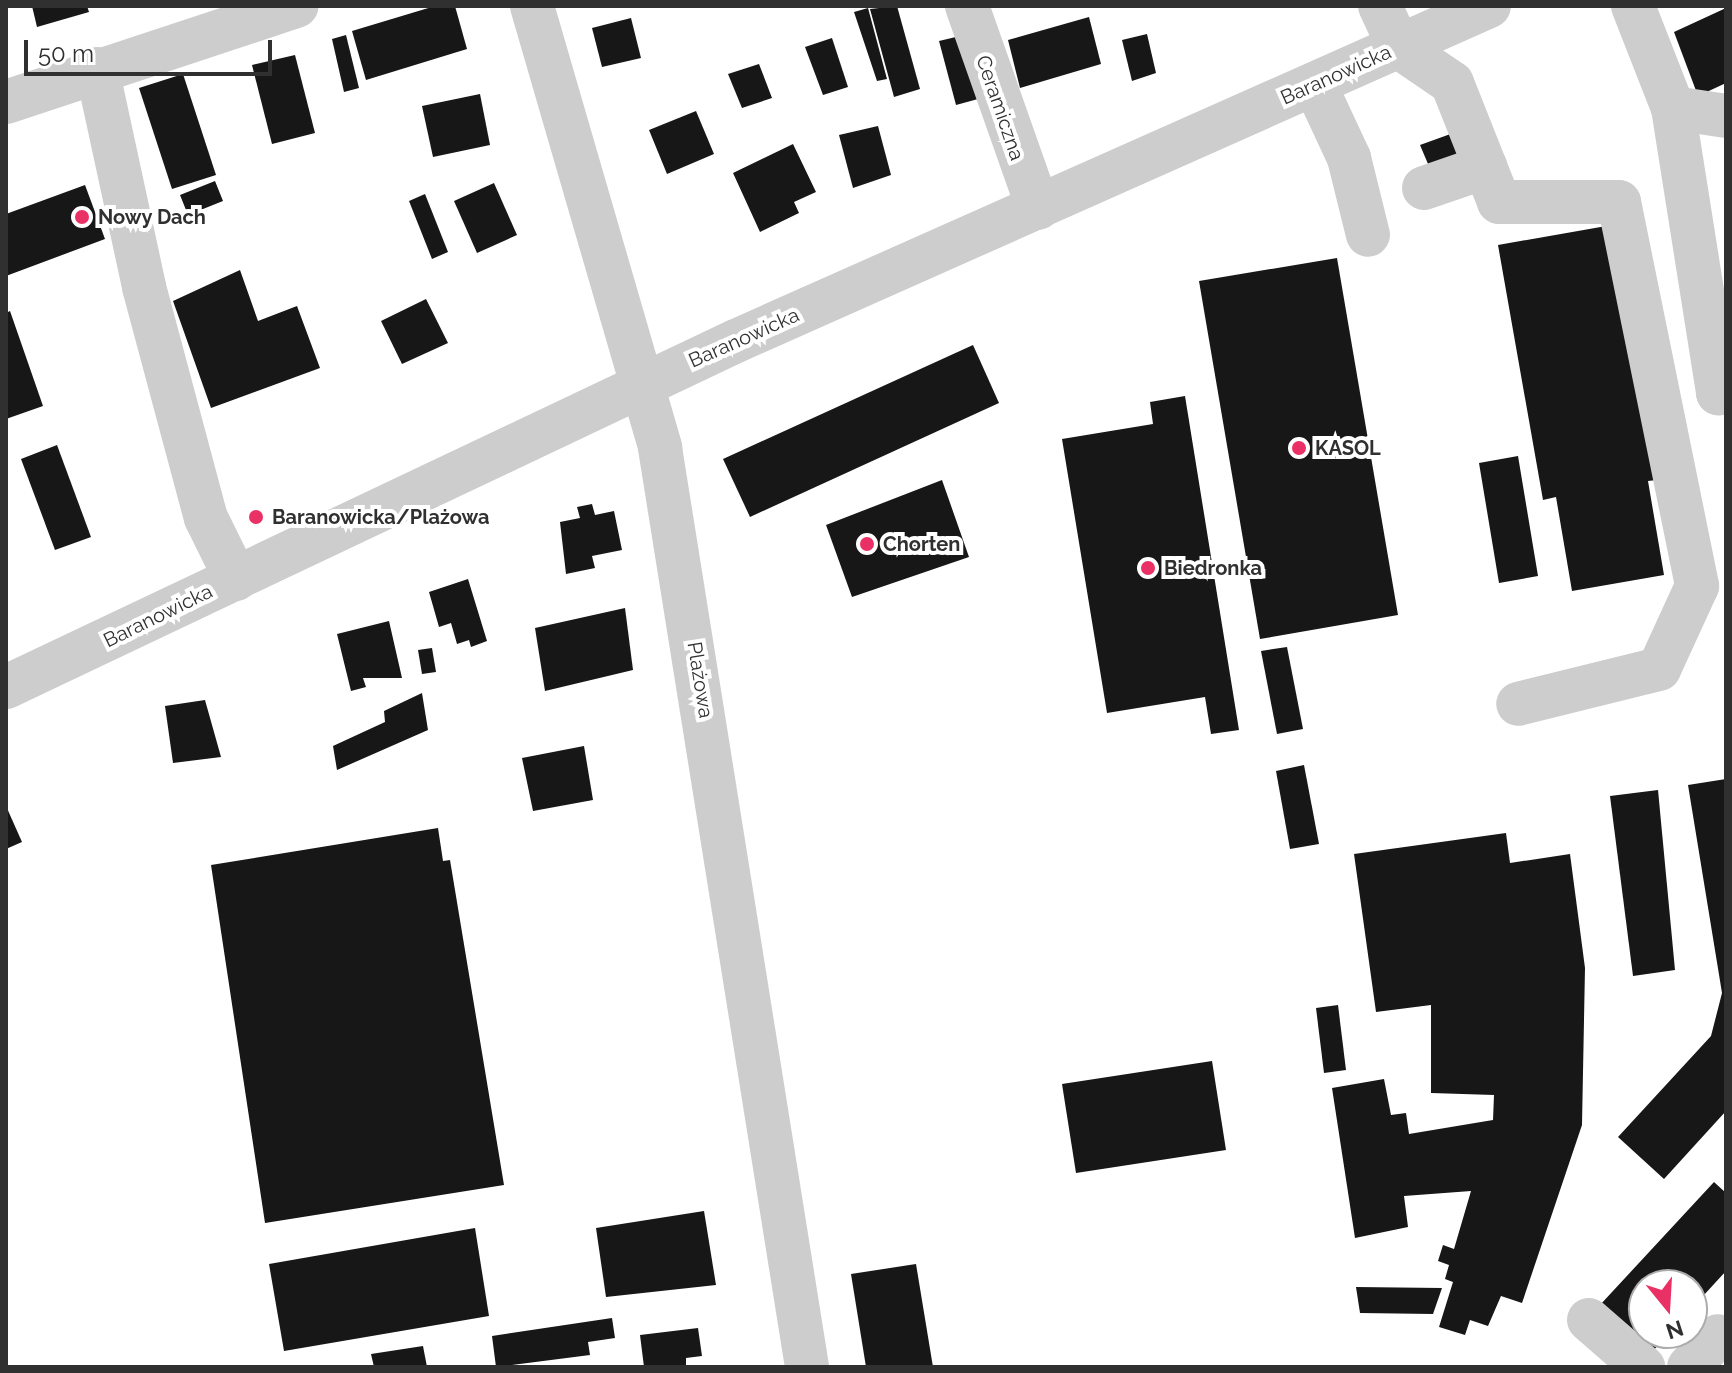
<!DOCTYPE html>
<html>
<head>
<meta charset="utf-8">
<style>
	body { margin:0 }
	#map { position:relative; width:1732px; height:1373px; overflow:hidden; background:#fff; font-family:Raleway,sans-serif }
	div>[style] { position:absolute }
	.building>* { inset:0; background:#171717 }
	.minor>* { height:44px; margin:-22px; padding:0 22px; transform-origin:22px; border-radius:22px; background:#cdcdcd }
	.dots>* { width:22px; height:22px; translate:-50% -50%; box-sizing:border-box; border:4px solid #fff; border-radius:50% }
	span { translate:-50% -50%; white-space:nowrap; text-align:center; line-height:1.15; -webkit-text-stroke:8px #fff; paint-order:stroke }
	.street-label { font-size:20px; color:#303030 }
	.poi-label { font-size:20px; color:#303030; font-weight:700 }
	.left { translate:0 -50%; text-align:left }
	.frame { position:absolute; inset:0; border:8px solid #303030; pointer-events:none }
	.north { position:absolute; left:1628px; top:1269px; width:80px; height:80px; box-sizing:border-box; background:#fff; border:2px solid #acacac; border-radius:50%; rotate:162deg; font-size:22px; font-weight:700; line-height:32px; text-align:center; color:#303030 }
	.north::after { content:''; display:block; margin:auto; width:28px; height:36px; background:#e93165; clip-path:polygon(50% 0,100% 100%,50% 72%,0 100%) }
	.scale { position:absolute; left:24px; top:40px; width:248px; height:36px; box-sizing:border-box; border:4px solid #303030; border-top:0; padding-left:10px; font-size:24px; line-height:28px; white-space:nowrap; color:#303030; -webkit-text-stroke:6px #fff; paint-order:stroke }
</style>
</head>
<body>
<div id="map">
	<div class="building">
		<div style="clip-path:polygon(32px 6px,87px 6px,89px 12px,37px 27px)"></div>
		<div style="clip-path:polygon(435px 6px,455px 6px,467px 49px,366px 80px,352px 31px)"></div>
		<div style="clip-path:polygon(897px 6px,920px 89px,894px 97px,870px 9px)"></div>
		<div style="clip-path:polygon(868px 8px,887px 79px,877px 81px,854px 12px)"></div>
		<div style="clip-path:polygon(1726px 8px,1726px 83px,1698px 96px,1674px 32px)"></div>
		<div style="clip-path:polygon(1089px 17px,1101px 64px,1020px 88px,1008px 40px)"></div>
		<div style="clip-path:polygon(631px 18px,641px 58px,602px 67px,592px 28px)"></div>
		<div style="clip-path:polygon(1147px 34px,1156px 73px,1132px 81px,1122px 40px)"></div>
		<div style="clip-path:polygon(346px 35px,359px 88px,344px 92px,332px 39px)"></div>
		<div style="clip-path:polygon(960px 36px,978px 99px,956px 105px,939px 41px)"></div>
		<div style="clip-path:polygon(832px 38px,848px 87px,823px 95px,805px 47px)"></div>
		<div style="clip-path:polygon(295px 55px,315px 133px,272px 144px,252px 65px)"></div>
		<div style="clip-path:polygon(759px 64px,772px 98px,742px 108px,728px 74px)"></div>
		<div style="clip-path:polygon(183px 74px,216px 175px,172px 189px,139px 88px)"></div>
		<div style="clip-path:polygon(480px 94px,490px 145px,433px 157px,422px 106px)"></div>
		<div style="clip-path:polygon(696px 111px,714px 154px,667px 174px,649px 130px)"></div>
		<div style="clip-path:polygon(878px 126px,891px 175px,853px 188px,839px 135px)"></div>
		<div style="clip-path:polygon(1456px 132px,1467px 155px,1431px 171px,1420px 145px)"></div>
		<div style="clip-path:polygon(793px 144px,816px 192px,794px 202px,799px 213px,760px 232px,733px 173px)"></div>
		<div style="clip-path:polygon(215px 181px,223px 201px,188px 215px,180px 195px)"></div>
		<div style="clip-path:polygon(494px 183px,517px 235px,477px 253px,454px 201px)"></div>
		<div style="clip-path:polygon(85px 185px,105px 239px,6px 276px,6px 214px)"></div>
		<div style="clip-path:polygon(425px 194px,448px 252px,432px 259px,409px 201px)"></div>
		<div style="clip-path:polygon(1612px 225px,1657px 480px,1648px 481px,1664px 575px,1572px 591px,1556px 497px,1543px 500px,1498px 245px)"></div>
		<div style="clip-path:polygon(1337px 258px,1398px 615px,1260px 639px,1199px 281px)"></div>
		<div style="clip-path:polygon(240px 270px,258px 321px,297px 306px,320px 368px,211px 408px,173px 301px)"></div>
		<div style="clip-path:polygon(426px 299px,448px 343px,402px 364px,381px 321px)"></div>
		<div style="clip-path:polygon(10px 311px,43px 406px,6px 419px,6px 313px)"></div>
		<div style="clip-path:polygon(973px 345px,999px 403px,750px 517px,723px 459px)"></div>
		<div style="clip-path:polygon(1185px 396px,1239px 730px,1211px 734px,1205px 697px,1107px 713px,1062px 439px,1153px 424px,1150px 402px)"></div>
		<div style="clip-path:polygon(57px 445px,91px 537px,55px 550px,21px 459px)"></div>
		<div style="clip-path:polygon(1518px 456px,1538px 576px,1499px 583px,1479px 463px)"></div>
		<div style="clip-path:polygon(942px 480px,969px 557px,852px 597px,826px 525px)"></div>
		<div style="clip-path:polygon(592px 504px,595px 515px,614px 511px,622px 550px,592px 556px,595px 568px,566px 574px,560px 522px,580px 518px,577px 507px)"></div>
		<div style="clip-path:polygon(468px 579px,487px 641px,471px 647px,469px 640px,457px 644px,451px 623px,439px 627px,429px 592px)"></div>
		<div style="clip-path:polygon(625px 608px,633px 670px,545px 691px,535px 628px)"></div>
		<div style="clip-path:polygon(389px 621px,402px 678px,363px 678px,366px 687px,351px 691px,337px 634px)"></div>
		<div style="clip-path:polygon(1287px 647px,1303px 729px,1277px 734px,1261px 651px)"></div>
		<div style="clip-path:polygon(432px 648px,436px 672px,422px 674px,418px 650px)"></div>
		<div style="clip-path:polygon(422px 693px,428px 730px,337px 770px,333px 746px,385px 722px,384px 711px)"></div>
		<div style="clip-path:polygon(205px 700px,221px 757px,173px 763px,165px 706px)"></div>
		<div style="clip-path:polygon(584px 746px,593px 800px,533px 811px,522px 758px)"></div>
		<div style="clip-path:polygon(1304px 765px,1319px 844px,1290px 849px,1276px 771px)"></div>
		<div style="clip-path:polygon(1726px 779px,1726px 1111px,1664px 1179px,1618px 1137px,1711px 1036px,1722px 993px,1688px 785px)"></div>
		<div style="clip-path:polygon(1658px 790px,1675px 970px,1633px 976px,1610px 796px)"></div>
		<div style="clip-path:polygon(6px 806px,22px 842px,6px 849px)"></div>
		<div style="clip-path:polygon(438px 828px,443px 861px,450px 860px,504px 1185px,265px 1223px,211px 865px)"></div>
		<div style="clip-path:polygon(1506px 833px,1510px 863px,1570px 854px,1585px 968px,1582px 1125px,1522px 1303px,1501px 1296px,1488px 1326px,1470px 1320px,1465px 1335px,1439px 1327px,1453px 1282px,1445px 1279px,1449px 1265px,1438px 1261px,1443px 1245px,1454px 1249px,1471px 1191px,1404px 1196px,1408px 1227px,1355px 1238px,1332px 1088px,1384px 1079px,1391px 1115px,1406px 1113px,1409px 1134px,1493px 1120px,1494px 1095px,1431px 1093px,1431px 1005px,1376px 1012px,1354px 854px)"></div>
		<div style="clip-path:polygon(1338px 1005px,1346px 1070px,1324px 1073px,1316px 1008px)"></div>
		<div style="clip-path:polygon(1212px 1061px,1226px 1150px,1076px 1173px,1062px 1084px)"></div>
		<div style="clip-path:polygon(1714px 1182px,1726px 1193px,1726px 1271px,1692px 1308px,1692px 1285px,1644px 1285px,1644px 1333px,1669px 1333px,1652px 1352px,1600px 1305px)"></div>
		<div style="clip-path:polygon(704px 1211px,716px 1285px,606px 1297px,596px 1228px)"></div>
		<div style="clip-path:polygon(475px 1228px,489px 1316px,284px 1351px,269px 1264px)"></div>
		<div style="clip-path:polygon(916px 1264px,933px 1367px,866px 1367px,851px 1274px)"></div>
		<div style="clip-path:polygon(1356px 1287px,1442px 1288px,1433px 1314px,1360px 1313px)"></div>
		<div style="clip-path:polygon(612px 1318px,615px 1338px,588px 1342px,590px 1355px,496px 1367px,492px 1336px)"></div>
		<div style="clip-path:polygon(698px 1328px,702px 1356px,686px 1358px,686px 1367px,644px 1367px,640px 1335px)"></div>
		<div style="clip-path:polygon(423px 1346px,427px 1367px,374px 1367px,371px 1354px)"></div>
	</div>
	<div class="minor">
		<div style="left:532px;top:6px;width:460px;rotate:73.8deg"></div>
		<div style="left:660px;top:448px;width:931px;rotate:80.91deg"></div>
		<div style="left:967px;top:6px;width:214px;rotate:70.6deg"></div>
		<div style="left:1380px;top:6px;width:45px;rotate:65.1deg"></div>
		<div style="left:1399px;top:47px;width:64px;rotate:34.2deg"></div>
		<div style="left:1452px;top:83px;width:128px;rotate:68.4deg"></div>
		<div style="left:1499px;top:202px;width:120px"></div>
		<div style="left:1619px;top:202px;width:392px;rotate:78.5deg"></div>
		<div style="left:1697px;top:586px;width:91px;rotate:114.6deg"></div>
		<div style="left:1659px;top:669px;width:145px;rotate:166.1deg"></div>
		<div style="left:1633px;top:6px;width:110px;rotate:68.6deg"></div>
		<div style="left:1673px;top:108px;width:289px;rotate:81deg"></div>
		<div style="left:1718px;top:393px;width:8px;rotate:-7deg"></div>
		<div style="left:97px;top:69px;width:223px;rotate:77.8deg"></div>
		<div style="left:144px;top:287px;width:239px;rotate:75deg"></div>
		<div style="left:206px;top:518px;width:68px;rotate:63.8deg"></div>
		<div style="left:1315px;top:85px;width:81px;rotate:65deg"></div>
		<div style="left:1349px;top:158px;width:79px;rotate:76.1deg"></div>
		<div style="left:6px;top:102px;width:306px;rotate:-18.3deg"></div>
		<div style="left:1673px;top:108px;width:54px;rotate:8.6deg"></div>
		<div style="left:1424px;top:188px;width:65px;rotate:-19deg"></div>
		<div style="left:6px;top:687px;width:808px;rotate:-25.36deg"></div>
		<div style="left:736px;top:341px;width:824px;rotate:-23.98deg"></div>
		<div style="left:1589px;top:1320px;width:72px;rotate:41deg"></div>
		<div style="left:1689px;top:1367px;width:42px;rotate:-46.9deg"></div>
	</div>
	<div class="dots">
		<div style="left:82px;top:217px;background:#e93165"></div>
		<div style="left:1299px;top:448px;background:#e93165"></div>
		<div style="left:256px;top:517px;background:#e93165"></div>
		<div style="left:867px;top:544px;background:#e93165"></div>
		<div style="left:1148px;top:568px;background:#e93165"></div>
	</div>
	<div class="street-label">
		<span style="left:1336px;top:75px;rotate:-24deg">Baranowicka</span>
		<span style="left:1000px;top:108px;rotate:71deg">Ceramiczna</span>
		<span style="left:744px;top:338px;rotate:-24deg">Baranowicka</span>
		<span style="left:158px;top:616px;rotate:-26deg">Baranowicka</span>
		<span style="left:700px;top:680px;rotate:81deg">Plażowa</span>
	</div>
	<div class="poi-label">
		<span class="left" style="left:98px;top:217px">Nowy Dach</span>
		<span class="left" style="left:1315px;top:448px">KASOL</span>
		<span class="left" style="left:272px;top:517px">Baranowicka/Plażowa</span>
		<span class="left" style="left:883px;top:544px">Chorten</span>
		<span class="left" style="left:1164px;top:568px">Biedronka</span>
	</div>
	<div class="frame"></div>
	<div class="north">N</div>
	<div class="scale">50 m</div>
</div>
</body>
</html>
